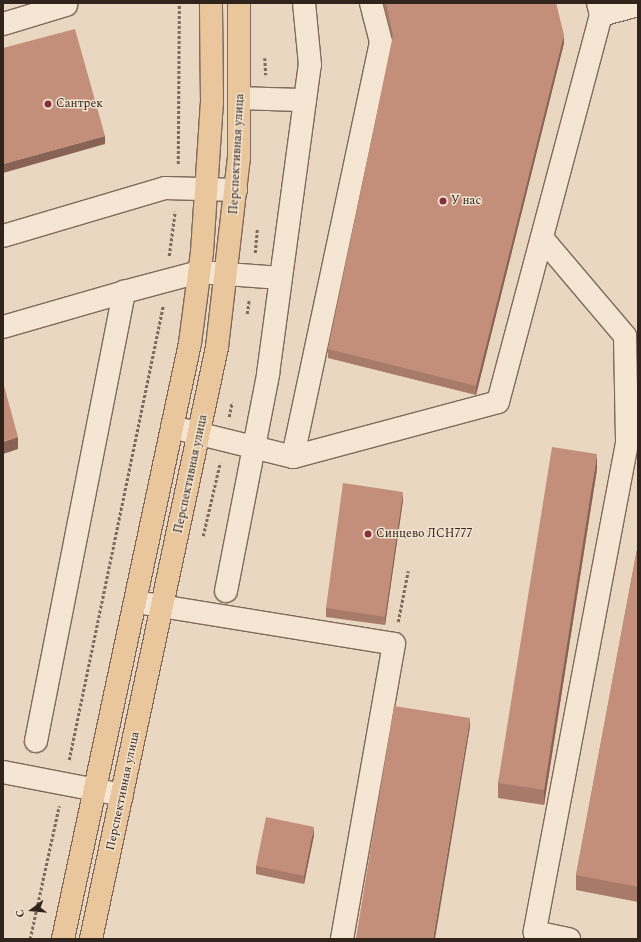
<!DOCTYPE html>
<html>
<head>
<meta charset="utf-8">
<style>
	body { margin:0 }
	#map { position:relative; width:641px; height:942px; overflow:hidden; background:#e9d7c1; font-family:Spectral,serif }
	div>[style] { position:absolute }
	.path>* { height:2.5px; margin-top:-1.25px; transform-origin:0; background:repeating-linear-gradient(90deg,#80695a 0 3px,transparent 0 5px) }
	.roads { filter:drop-shadow(1px 0 #80695a) drop-shadow(-1px 0 #80695a) drop-shadow(0 1px #80695a) drop-shadow(0 -1px #80695a) }
	.minor>* { height:22px; margin:-11px; padding:0 11px; transform-origin:11px; border-radius:11px; background:#f5e6d3 }
	.major>* { height:22px; margin:-11px; padding:0 11px; transform-origin:11px; border-radius:11px; background:#e9c69b }
	.wall>* { inset:0; background:#a87a69 }
	.shaded-wall>* { inset:0; background:#886355 }
	.building>* { inset:0; background:#c38e7a }
	.dots>* { width:11px; height:11px; translate:-50% -50%; box-sizing:border-box; border:2px solid #f1e2cf; border-radius:50% }
	span { translate:-50% -50%; white-space:nowrap; text-align:center; line-height:1.15; -webkit-text-stroke:3px #f1e2cf; paint-order:stroke }
	.poi-label { font-size:12px; color:#31241d }
	.left { translate:0 -50%; text-align:left }
	.street-label { font-size:12px; color:#31241d }
	.frame { position:absolute; inset:0; border:4px solid #31241d; pointer-events:none }
	.north { position:absolute; left:12px; top:890px; width:40px; height:40px; -webkit-text-stroke:3px #f1e2cf; paint-order:stroke; rotate:254deg; font-size:11px; font-weight:700; line-height:16px; text-align:center; color:#31241d }
	.north::after { content:''; display:block; margin:auto; width:14px; height:18px; background:#31241d; clip-path:polygon(50% 0,100% 100%,50% 72%,0 100%) }
</style>
</head>
<body>
<div id="map">
	<div class="path">
		<div style="left:265px;top:58px;width:17px;rotate:87deg"></div>
		<div style="left:178px;top:164px;width:161px;rotate:-89.6deg"></div>
		<div style="left:255px;top:253px;width:25px;rotate:-85deg"></div>
		<div style="left:169px;top:256px;width:45px;rotate:-82.4deg"></div>
		<div style="left:247px;top:314px;width:15px;rotate:-82deg"></div>
		<div style="left:229px;top:417px;width:15px;rotate:-79deg"></div>
		<div style="left:203px;top:536px;width:75px;rotate:-76.9deg"></div>
		<div style="left:398px;top:622px;width:52px;rotate:-78.9deg"></div>
		<div style="left:69px;top:760px;width:463px;rotate:-78.3deg"></div>
		<div style="left:30px;top:939px;width:136px;rotate:-77.7deg"></div>
	</div>
	<div class="roads">
		<div class="minor">
			<div style="left:371px;top:3px;width:40px;rotate:75.6deg"></div>
			<div style="left:381px;top:42px;width:424px;rotate:102deg"></div>
			<div style="left:293px;top:457px;width:212px;rotate:-15deg"></div>
			<div style="left:498px;top:402px;width:400px;rotate:-75.1deg"></div>
			<div style="left:601px;top:15px;width:12px;rotate:-104deg"></div>
			<div style="left:601px;top:15px;width:38px;rotate:-15deg"></div>
			<div style="left:3px;top:24px;width:66px;rotate:-16.8deg"></div>
			<div style="left:240px;top:98px;width:65px;rotate:1.8deg"></div>
			<div style="left:3px;top:236px;width:169px;rotate:-16.5deg"></div>
			<div style="left:165px;top:188px;width:71px;rotate:1.6deg"></div>
			<div style="left:542px;top:238px;width:128px;rotate:49.7deg"></div>
			<div style="left:625px;top:336px;width:107px;rotate:88.9deg"></div>
			<div style="left:627px;top:443px;width:498px;rotate:100.7deg"></div>
			<div style="left:535px;top:932px;width:35px;rotate:12deg"></div>
			<div style="left:3px;top:327px;width:126px;rotate:-16.1deg"></div>
			<div style="left:172px;top:427px;width:125px;rotate:13.9deg"></div>
			<div style="left:226px;top:591px;width:221px;rotate:-79deg"></div>
			<div style="left:268px;top:374px;width:312px;rotate:-82.3deg"></div>
			<div style="left:310px;top:65px;width:62px;rotate:-95.5deg"></div>
			<div style="left:136px;top:602px;width:261px;rotate:9.2deg"></div>
			<div style="left:394px;top:644px;width:300px;rotate:100deg"></div>
			<div style="left:36px;top:741px;width:458px;rotate:-78.9deg"></div>
			<div style="left:124px;top:292px;width:78px;rotate:-14.9deg"></div>
			<div style="left:199px;top:272px;width:82px;rotate:4.2deg"></div>
			<div style="left:3px;top:772px;width:121px;rotate:10.9deg"></div>
		</div>
		<div class="major">
			<div style="left:63px;top:939px;width:609px;rotate:-77.97deg"></div>
			<div style="left:190px;top:343px;width:92px;rotate:-82.5deg"></div>
			<div style="left:202px;top:252px;width:150px;rotate:-86.2deg"></div>
			<div style="left:212px;top:102px;width:99px;rotate:-90.6deg"></div>
			<div style="left:91px;top:939px;width:605px;rotate:-77.98deg"></div>
			<div style="left:217px;top:347px;width:190px;rotate:-83.4deg"></div>
			<div style="left:239px;top:158px;width:155px;rotate:-90deg"></div>
		</div>
	</div>
	<div class="wall">
		<div style="clip-path:polygon(383px 3px,556px 3px,564px 43px,476px 395px,328px 358px,328px 349px,393px 40px)"></div>
		<div style="clip-path:polygon(637px 73px,638px 73px,638px 86px,637px 82px)"></div>
		<div style="clip-path:polygon(597px 469px,544px 805px,498px 798px,498px 783px)"></div>
		<div style="clip-path:polygon(403px 500px,385px 625px,326px 617px,326px 608px)"></div>
		<div style="clip-path:polygon(638px 544px,638px 902px,576px 890px,576px 875px)"></div>
		<div style="clip-path:polygon(314px 835px,304px 884px,256px 874px,256px 866px)"></div>
	</div>
	<div class="shaded-wall">
		<div style="clip-path:polygon(564px 35px,564px 43px,476px 395px,476px 386px)"></div>
		<div style="clip-path:polygon(105px 136px,105px 144px,3px 173px,3px 164px)"></div>
		<div style="clip-path:polygon(18px 437px,18px 449px,3px 454px,3px 442px)"></div>
		<div style="clip-path:polygon(597px 454px,597px 469px,544px 805px,544px 790px)"></div>
		<div style="clip-path:polygon(403px 492px,403px 500px,385px 625px,385px 617px)"></div>
		<div style="clip-path:polygon(470px 718px,470px 727px,435px 939px,433px 939px)"></div>
		<div style="clip-path:polygon(314px 827px,314px 835px,304px 884px,304px 876px)"></div>
	</div>
	<div class="building">
		<div style="clip-path:polygon(386px 3px,556px 3px,564px 35px,476px 386px,328px 349px,393px 35px)"></div>
		<div style="clip-path:polygon(75px 29px,105px 136px,3px 164px,3px 48px)"></div>
		<div style="clip-path:polygon(3px 382px,18px 437px,3px 442px)"></div>
		<div style="clip-path:polygon(552px 447px,597px 454px,544px 790px,498px 783px)"></div>
		<div style="clip-path:polygon(343px 483px,403px 492px,385px 617px,326px 608px)"></div>
		<div style="clip-path:polygon(638px 544px,638px 887px,576px 875px)"></div>
		<div style="clip-path:polygon(394px 706px,470px 718px,433px 939px,361px 939px,356px 938px)"></div>
		<div style="clip-path:polygon(266px 817px,314px 827px,304px 876px,256px 866px)"></div>
	</div>
	<div class="dots">
		<div style="left:48px;top:104px;background:#89303e"></div>
		<div style="left:443px;top:201px;background:#89303e"></div>
		<div style="left:368px;top:534px;background:#89303e"></div>
	</div>
	<div class="poi-label">
		<span class="left" style="left:56px;top:104px">Сантрек</span>
		<span class="left" style="left:451px;top:201px">У нас</span>
		<span class="left" style="left:376px;top:534px">Синцево ЛСН777</span>
	</div>
	<div class="street-label">
		<span style="left:237px;top:154px;rotate:-87deg">Перспективная улица</span>
		<span style="left:191px;top:474px;rotate:-78deg">Перспективная улица</span>
		<span style="left:123px;top:791px;rotate:-78deg">Перспективная улица</span>
	</div>
	<div class="frame"></div>
	<div class="north">С</div>
</div>
</body>
</html>
